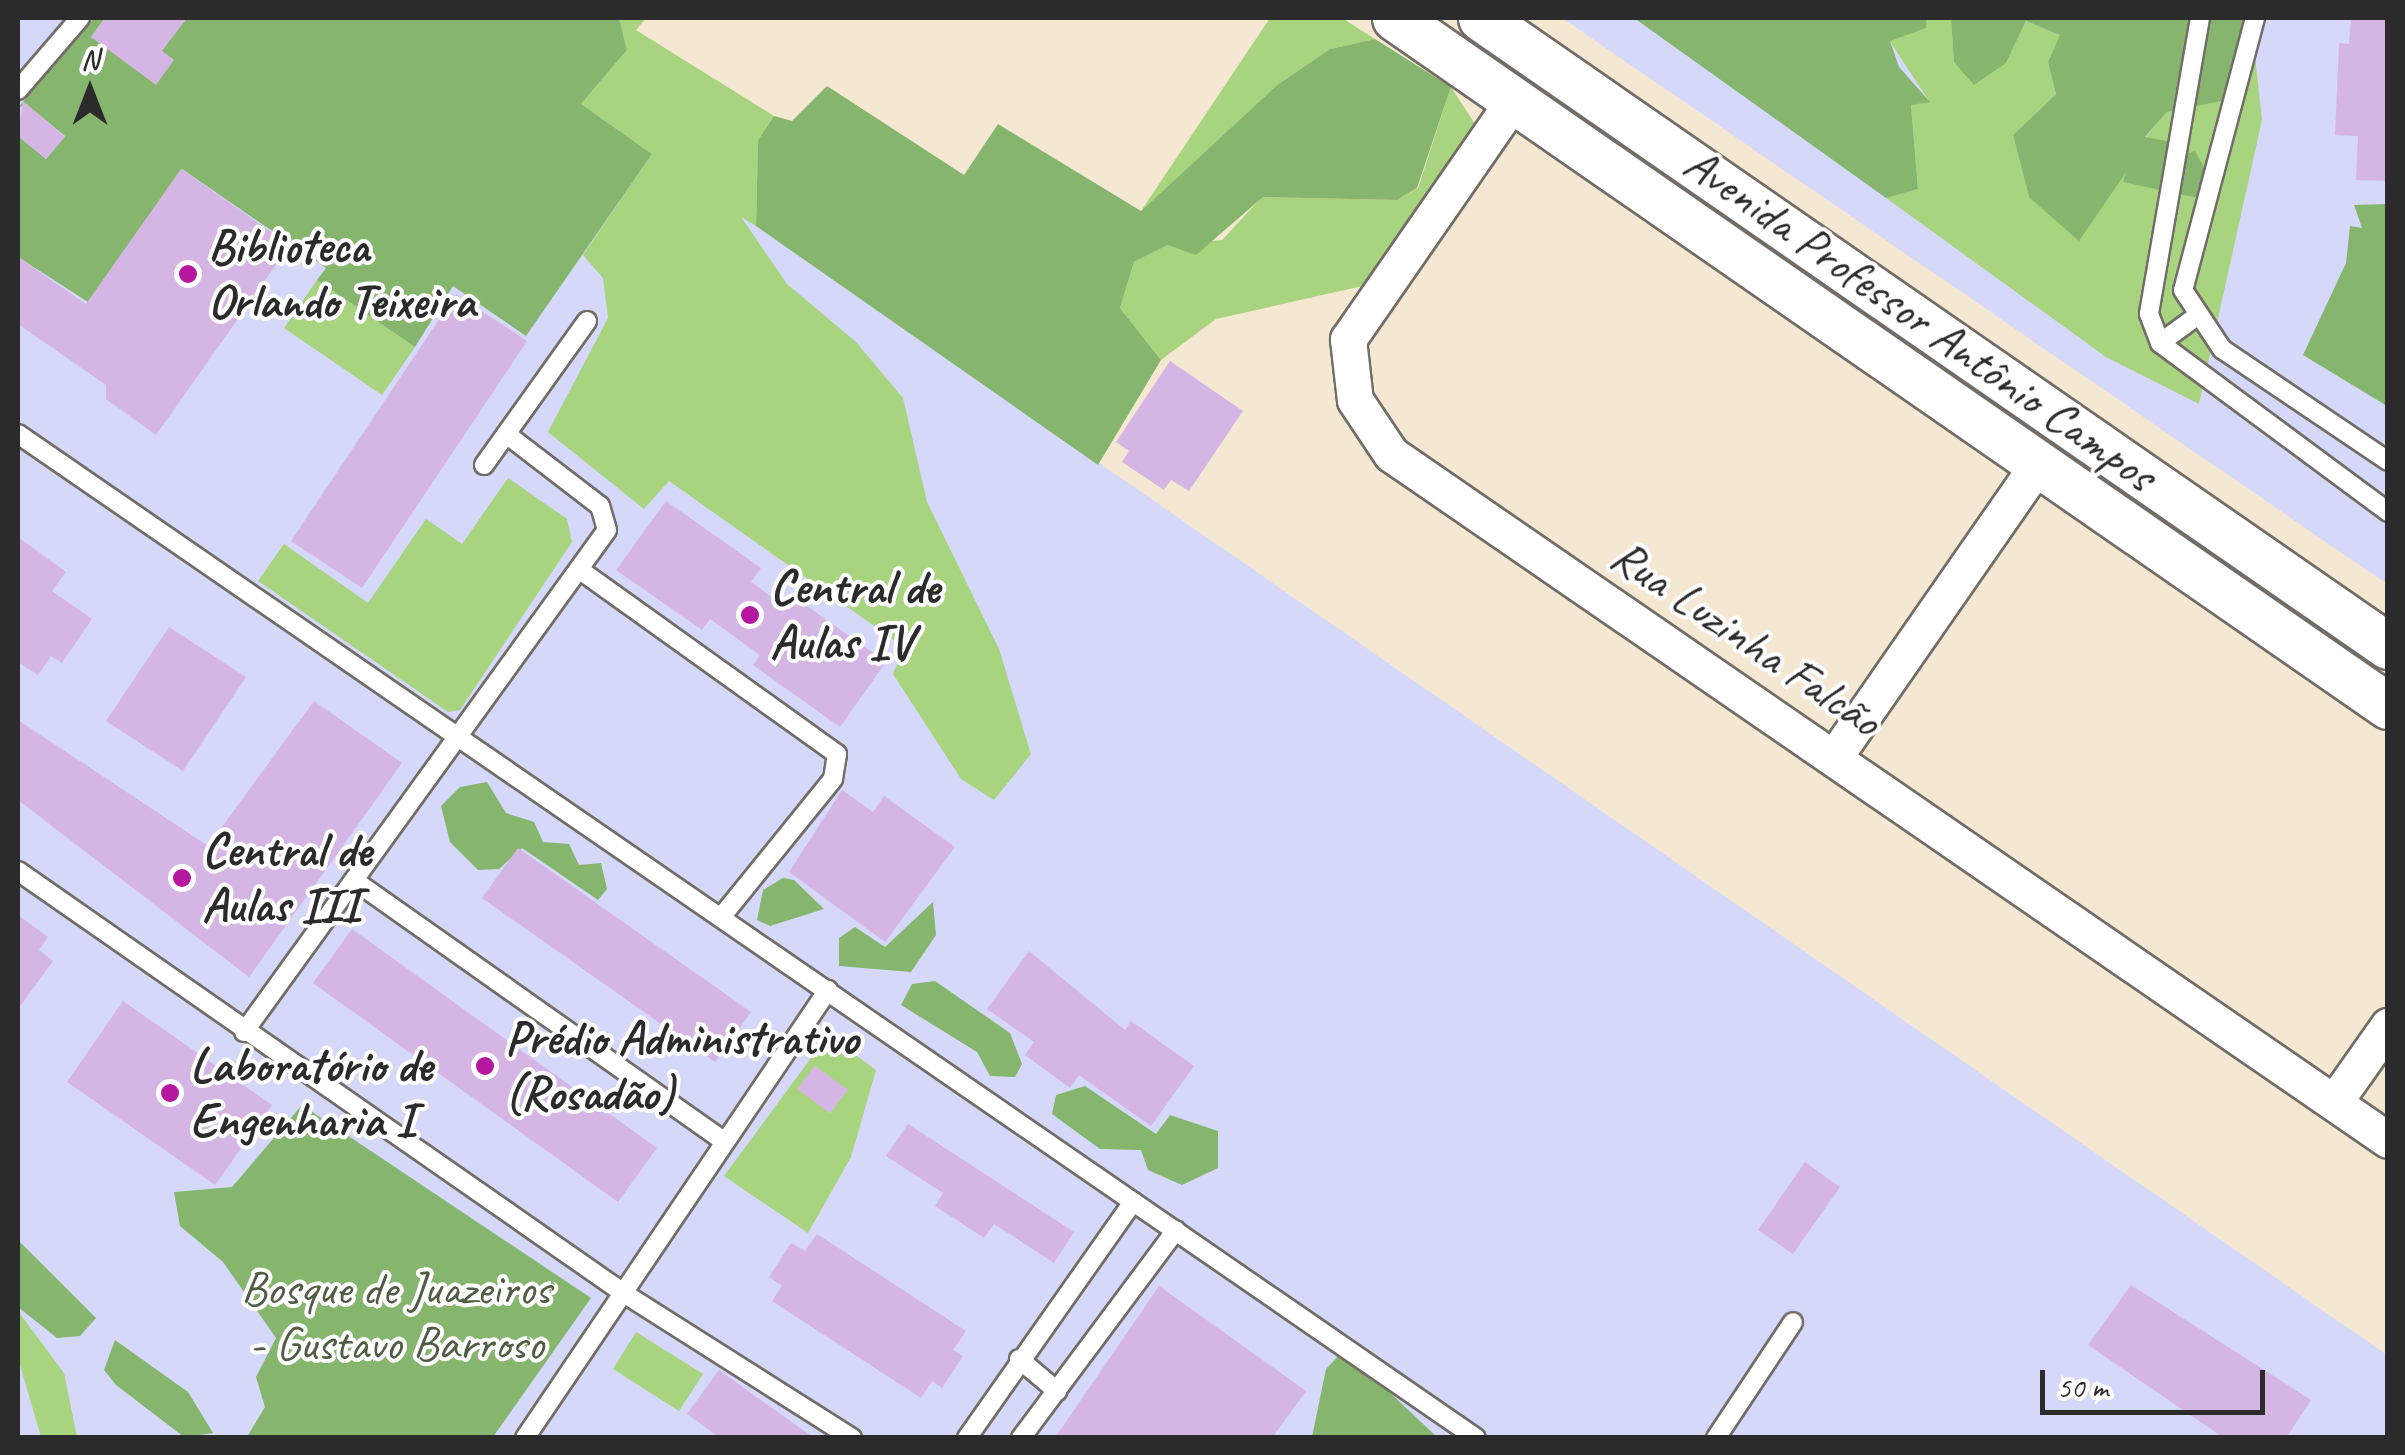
<!DOCTYPE html>
<html>
<head>
<meta charset="utf-8">
<style>
	body { margin:0 }
	#map { position:relative; width:2405px; height:1455px; overflow:hidden; background:#f5e8d3; font-family:Caveat,sans-serif }
	div>[style] { position:absolute }
	.built>* { inset:0; background:#d5d8f9 }
	.green>* { inset:0; background:#a8d37f }
	.forest>* { inset:0; background:#86b56e }
	.building>* { inset:0; background:#d5b5e4 }
	.roads { filter:drop-shadow(2px 0 #726d66) drop-shadow(-2px 0 #726d66) drop-shadow(0 2px #726d66) drop-shadow(0 -2px #726d66) }
	.service>* { height:18px; margin:-9px; padding:0 9px; transform-origin:9px; border-radius:9px; background:#fff }
	.minor>* { height:35px; margin:-17.5px; padding:0 17.5px; transform-origin:17.5px; border-radius:17.5px; background:#fff }
	.tertiary>* { height:45px; margin:-22.5px; padding:0 22.5px; transform-origin:22.5px; border-radius:22.5px; background:#fff }
	.dots>* { width:28px; height:28px; translate:-50% -50%; box-sizing:border-box; border:5px solid #fff; border-radius:50% }
	span { translate:-50% -50%; white-space:nowrap; text-align:center; line-height:1.15; -webkit-text-stroke:8px #fff; paint-order:stroke }
	.poi-label { font-size:48px; color:#2b2b2b; font-weight:700 }
	.left { translate:0 -50%; text-align:left }
	.street-label { font-size:48px; color:#2b2b2b }
	.park-label { font-size:48px; color:#505d44 }
	.frame { position:absolute; inset:0; border:20px solid #2b2b2b; pointer-events:none }
	.north { position:absolute; left:40px; top:40px; width:100px; height:100px; -webkit-text-stroke:8px #fff; paint-order:stroke; rotate:0deg; font-size:28px; font-weight:700; line-height:40px; text-align:center; color:#2b2b2b }
	.north::after { content:''; display:block; margin:auto; width:35px; height:45px; background:#2b2b2b; clip-path:polygon(50% 0,100% 100%,50% 72%,0 100%) }
	.scale { position:absolute; left:2040px; top:1370px; width:225px; height:45px; box-sizing:border-box; border:5px solid #2b2b2b; border-top:0; padding-left:12px; font-size:30px; line-height:35px; white-space:nowrap; color:#2b2b2b; -webkit-text-stroke:8px #fff; paint-order:stroke }
</style>
</head>
<body>
<div id="map">
	<div class="built">
		<div style="clip-path:polygon(18px 18px,457px 18px,2387px 1355px,2387px 1437px,18px 1437px)"></div>
		<div style="clip-path:polygon(1562px 18px,2387px 18px,2387px 584px)"></div>
	</div>
	<div class="green">
		<div style="clip-path:polygon(619px 18px,646px 18px,636px 30px,774px 116px,758px 140px,756px 226px,741px 217px,787px 284px,856px 342px,903px 398px,927px 502px,999px 649px,1031px 754px,994px 800px,961px 779px,893px 674px,904px 647px,669px 481px,644px 509px,548px 432px,608px 318px,603px 278px,583px 255px,652px 154px,581px 104px,627px 50px)"></div>
		<div style="clip-path:polygon(1270px 18px,1342px 18px,1375px 39px,1330px 49px,1277px 85px,1141px 211px)"></div>
		<div style="clip-path:polygon(1927px 18px,1951px 18px,1954px 62px,2006px 63px,2026px 21px,2061px 35px,2048px 62px,2056px 94px,2013px 135px,2029px 197px,2129px 166px,2123px 182px,2150px 187px,2174px 159px,2145px 138px,2167px 112px,2221px 100px,2252px 29px,2262px 120px,2199px 404px,2106px 357px,1886px 198px,1918px 189px,1911px 105px,1929px 101px,1889px 40px,1926px 28px)"></div>
		<div style="clip-path:polygon(1451px 87px,1475px 124px,1469px 140px,1367px 285px,1216px 319px,1161px 360px,1120px 308px,1134px 262px,1168px 245px,1222px 240px,1262px 197px,1397px 200px,1418px 188px)"></div>
		<div style="clip-path:polygon(317px 280px,415px 347px,382px 395px,284px 328px)"></div>
		<div style="clip-path:polygon(508px 478px,567px 519px,572px 542px,460px 710px,448px 712px,258px 581px,284px 544px,368px 603px,426px 519px,462px 544px)"></div>
		<div style="clip-path:polygon(evenodd,828px 1035px,876px 1070px,851px 1157px,808px 1233px,724px 1176px,828px 1035px,815px 1066px,847px 1090px,830px 1113px,798px 1089px,815px 1066px)"></div>
		<div style="clip-path:polygon(18px 1311px,64px 1373px,77px 1437px,41px 1437px,18px 1358px)"></div>
		<div style="clip-path:polygon(636px 1332px,703px 1374px,679px 1411px,613px 1369px)"></div>
	</div>
	<div class="forest">
		<div style="clip-path:polygon(94px 18px,105px 18px,91px 37px,174px 60px,115px 18px,145px 18px,172px 37px,187px 18px,619px 18px,627px 50px,581px 104px,652px 154px,526px 336px,453px 286px,415px 347px,317px 280px,326px 268px,182px 169px,88px 302px,18px 257px,18px 136px,46px 159px,65px 136px,26px 104px,18px 108px)"></div>
		<div style="clip-path:polygon(1634px 18px,1927px 18px,1926px 28px,1890px 41px,1899px 67px,1930px 102px,1911px 105px,1918px 189px,1886px 198px)"></div>
		<div style="clip-path:polygon(1951px 18px,2261px 18px,2221px 101px,2167px 112px,2145px 137px,2172px 142px,2175px 159px,2195px 151px,2207px 173px,2198px 198px,2123px 182px,2126px 172px,2079px 241px,2029px 197px,2013px 135px,2056px 94px,2048px 62px,2060px 35px,2026px 21px,2006px 63px,1974px 85px,1954px 62px)"></div>
		<div style="clip-path:polygon(1375px 39px,1451px 87px,1417px 188px,1397px 200px,1263px 197px,1196px 255px,1168px 245px,1134px 262px,1120px 308px,1161px 360px,1098px 465px,756px 226px,758px 140px,774px 116px,792px 121px,827px 86px,964px 175px,998px 124px,1141px 211px,1277px 85px,1330px 49px)"></div>
		<div style="clip-path:polygon(2387px 204px,2388px 204px,2387px 406px,2303px 355px,2346px 263px,2350px 226px,2362px 228px,2354px 205px)"></div>
		<div style="clip-path:polygon(487px 782px,506px 813px,534px 822px,543px 842px,569px 844px,579px 865px,601px 863px,607px 889px,598px 900px,522px 848px,499px 869px,478px 870px,450px 842px,441px 806px,460px 787px)"></div>
		<div style="clip-path:polygon(783px 878px,794px 880px,824px 909px,770px 926px,757px 920px,763px 890px)"></div>
		<div style="clip-path:polygon(933px 902px,936px 935px,911px 972px,839px 966px,839px 938px,855px 927px,885px 947px)"></div>
		<div style="clip-path:polygon(935px 981px,1010px 1033px,1022px 1064px,1015px 1077px,990px 1076px,977px 1052px,901px 1005px,912px 984px)"></div>
		<div style="clip-path:polygon(1085px 1086px,1156px 1134px,1170px 1115px,1218px 1131px,1218px 1168px,1182px 1185px,1148px 1170px,1141px 1150px,1100px 1149px,1052px 1114px,1056px 1095px)"></div>
		<div style="clip-path:polygon(302px 1105px,591px 1298px,493px 1437px,247px 1437px,265px 1407px,256px 1377px,276px 1338px,223px 1262px,180px 1226px,174px 1192px,232px 1187px)"></div>
		<div style="clip-path:polygon(18px 1240px,96px 1318px,80px 1336px,57px 1338px,18px 1307px)"></div>
		<div style="clip-path:polygon(115px 1340px,188px 1392px,213px 1433px,184px 1437px,116px 1385px,104px 1370px)"></div>
		<div style="clip-path:polygon(1339px 1355px,1388px 1391px,1437px 1437px,1312px 1437px,1326px 1369px)"></div>
	</div>
	<div class="building">
		<div style="clip-path:polygon(105px 18px,187px 18px,162px 51px,174px 60px,156px 85px,91px 37px)"></div>
		<div style="clip-path:polygon(2351px 18px,2388px 18px,2388px 181px,2356px 180px,2358px 136px,2335px 135px,2339px 43px,2349px 44px)"></div>
		<div style="clip-path:polygon(23px 101px,65px 137px,46px 159px,18px 136px)"></div>
		<div style="clip-path:polygon(181px 169px,290px 245px,156px 435px,106px 399px,106px 385px,18px 324px,18px 257px,86px 304px)"></div>
		<div style="clip-path:polygon(456px 294px,527px 341px,362px 588px,291px 541px)"></div>
		<div style="clip-path:polygon(1170px 361px,1243px 411px,1189px 491px,1171px 480px,1164px 490px,1122px 462px,1129px 451px,1116px 442px)"></div>
		<div style="clip-path:polygon(666px 501px,761px 568px,751px 582px,790px 610px,797px 599px,886px 662px,840px 727px,753px 665px,760px 655px,710px 619px,702px 630px,616px 570px)"></div>
		<div style="clip-path:polygon(18px 537px,66px 572px,52px 591px,92px 619px,62px 663px,51px 656px,38px 675px,18px 662px)"></div>
		<div style="clip-path:polygon(169px 627px,246px 677px,183px 771px,106px 721px)"></div>
		<div style="clip-path:polygon(314px 701px,402px 763px,249px 977px,18px 800px,18px 720px,208px 846px)"></div>
		<div style="clip-path:polygon(842px 790px,873px 812px,884px 796px,955px 847px,885px 942px,789px 872px)"></div>
		<div style="clip-path:polygon(518px 848px,751px 1012px,715px 1062px,482px 898px)"></div>
		<div style="clip-path:polygon(18px 915px,48px 937px,39px 950px,53px 961px,18px 1009px)"></div>
		<div style="clip-path:polygon(352px 929px,657px 1148px,618px 1202px,313px 983px)"></div>
		<div style="clip-path:polygon(1029px 951px,1125px 1030px,1131px 1021px,1194px 1066px,1151px 1126px,1079px 1075px,1070px 1088px,1025px 1055px,1034px 1042px,987px 1009px)"></div>
		<div style="clip-path:polygon(123px 1001px,272px 1105px,215px 1185px,67px 1082px)"></div>
		<div style="clip-path:polygon(815px 1066px,848px 1090px,830px 1113px,797px 1089px)"></div>
		<div style="clip-path:polygon(908px 1124px,1074px 1232px,1054px 1263px,994px 1224px,984px 1238px,935px 1206px,943px 1193px,886px 1156px)"></div>
		<div style="clip-path:polygon(1805px 1162px,1840px 1187px,1793px 1254px,1758px 1230px)"></div>
		<div style="clip-path:polygon(817px 1234px,966px 1331px,953px 1350px,963px 1356px,942px 1388px,932px 1381px,921px 1398px,772px 1301px,782px 1286px,769px 1277px,791px 1243px,805px 1251px)"></div>
		<div style="clip-path:polygon(2131px 1285px,2311px 1400px,2286px 1438px,2224px 1438px,2088px 1345px)"></div>
		<div style="clip-path:polygon(1159px 1286px,1306px 1391px,1272px 1438px,1055px 1438px)"></div>
		<div style="clip-path:polygon(719px 1370px,814px 1438px,720px 1438px,687px 1414px)"></div>
	</div>
	<div class="roads">
		<div class="service">
			<div style="left:2200px;top:18px;width:300px;rotate:99.8deg"></div>
			<div style="left:2149px;top:314px;width:31px;rotate:69deg"></div>
			<div style="left:2160px;top:343px;width:284px;rotate:36.5deg"></div>
			<div style="left:2255px;top:18px;width:281px;rotate:104.8deg"></div>
			<div style="left:2183px;top:290px;width:71px;rotate:56.5deg"></div>
			<div style="left:2222px;top:349px;width:200px;rotate:34deg"></div>
			<div style="left:18px;top:90px;width:95px;rotate:-49.3deg"></div>
			<div style="left:2160px;top:343px;width:42px;rotate:-36.3deg"></div>
			<div style="left:18px;top:434px;width:1770px;rotate:34.55deg"></div>
			<div style="left:484px;top:465px;width:177px;rotate:-54.4deg"></div>
			<div style="left:580px;top:570px;width:316px;rotate:35.6deg"></div>
			<div style="left:837px;top:754px;width:25px;rotate:99deg"></div>
			<div style="left:833px;top:779px;width:176px;rotate:129deg"></div>
			<div style="left:18px;top:871px;width:740px;rotate:34.87deg"></div>
			<div style="left:625px;top:1294px;width:269px;rotate:32.4deg"></div>
			<div style="left:355px;top:881px;width:451px;rotate:35.2deg"></div>
			<div style="left:244px;top:1032px;width:619px;rotate:-54.13deg"></div>
			<div style="left:607px;top:530px;width:25px;rotate:-106deg"></div>
			<div style="left:600px;top:506px;width:118px;rotate:-142.5deg"></div>
			<div style="left:1019px;top:1359px;width:50px;rotate:40.1deg"></div>
			<div style="left:525px;top:1438px;width:541px;rotate:-55.93deg"></div>
			<div style="left:967px;top:1438px;width:289px;rotate:-54.9deg"></div>
			<div style="left:1021px;top:1438px;width:259px;rotate:-53.3deg"></div>
			<div style="left:1716px;top:1438px;width:139px;rotate:-56.4deg"></div>
		</div>
		<div class="minor">
			<div style="left:1513px;top:101px;width:290px;rotate:124.7deg"></div>
			<div style="left:1348px;top:339px;width:61px;rotate:83.5deg"></div>
			<div style="left:1355px;top:400px;width:65px;rotate:56.3deg"></div>
			<div style="left:1391px;top:454px;width:1210px;rotate:34.53deg"></div>
			<div style="left:1835px;top:756px;width:356px;rotate:-55.2deg"></div>
			<div style="left:2335px;top:1101px;width:92px;rotate:-54.8deg"></div>
		</div>
		<div class="tertiary">
			<div style="left:1395px;top:18px;width:1208px;rotate:34.72deg"></div>
			<div style="left:1481px;top:18px;width:1103px;rotate:34.7deg"></div>
		</div>
	</div>
	<div class="dots">
		<div style="left:188px;top:274px;background:#b5179e"></div>
		<div style="left:750px;top:615px;background:#b5179e"></div>
		<div style="left:182px;top:878px;background:#b5179e"></div>
		<div style="left:485px;top:1066px;background:#b5179e"></div>
		<div style="left:170px;top:1093px;background:#b5179e"></div>
	</div>
	<div class="poi-label">
		<span class="left" style="left:208px;top:274px">Biblioteca<br>Orlando Teixeira</span>
		<span class="left" style="left:770px;top:615px">Central de<br>Aulas IV</span>
		<span class="left" style="left:202px;top:878px">Central de<br>Aulas III</span>
		<span class="left" style="left:505px;top:1066px">Prédio Administrativo<br>(Rosadão)</span>
		<span class="left" style="left:190px;top:1093px">Laboratório de<br>Engenharia I</span>
	</div>
	<div class="street-label">
		<span style="left:1920px;top:319px;rotate:35deg">Avenida Professor Antônio Campos</span>
		<span style="left:1746px;top:638px;rotate:34deg">Rua Luzinha Falcão</span>
	</div>
	<div class="park-label">
		<span style="left:396px;top:1316px">Bosque de Juazeiros<br>- Gustavo Barroso</span>
	</div>
	<div class="frame"></div>
	<div class="north">N</div>
	<div class="scale">50 m</div>
</div>
</body>
</html>
